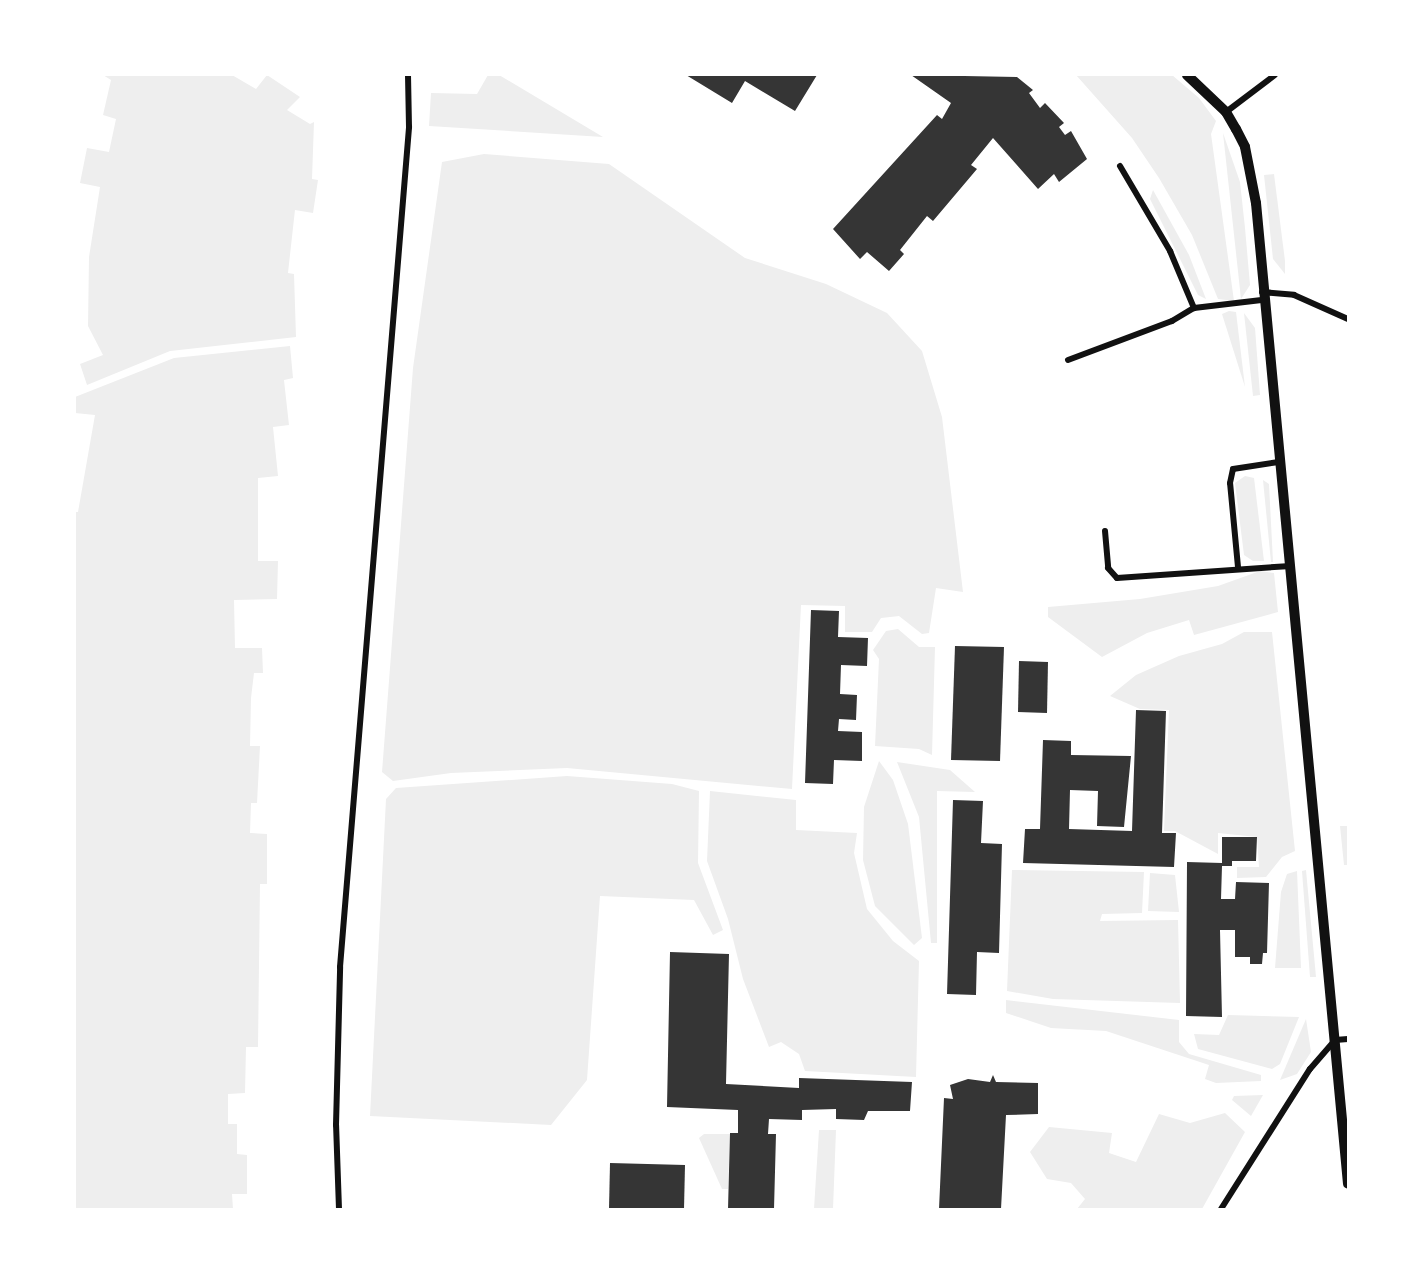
<!DOCTYPE html>
<html>
<head>
<meta charset="utf-8">
<style>
	body { margin:0 }
	#map { position:relative; width:1423px; height:1284px; overflow:hidden; background:#fff; font-family:"Sofia Sans Condensed",sans-serif }
	div>[style] { position:absolute }
	.green>* { inset:0; background:#eee }
	.building>* { inset:0; background:#353535 }
	.minor>* { height:6px; margin:-3px; padding:0 3px; transform-origin:3px; border-radius:3px; background:#111 }
	.tertiary>* { height:10px; margin:-5px; padding:0 5px; transform-origin:5px; border-radius:5px; background:#111 }
	span { translate:-50% -50%; white-space:nowrap; text-align:center; line-height:1.15; -webkit-text-stroke:6px #fff; paint-order:stroke }
	.frame { position:absolute; inset:0; border:76px solid #fff; pointer-events:none }
</style>
</head>
<body>
<div id="map">
	<div class="green">
		<div style="clip-path:polygon(103px 75px,232px 75px,256px 89px,267px 75px,300px 97px,287px 110px,310px 124px,314px 122px,312px 179px,318px 180px,313px 213px,295px 210px,288px 273px,294px 274px,296px 337px,170px 351px,87px 385px,80px 364px,103px 355px,88px 326px,89px 257px,100px 187px,80px 183px,87px 148px,109px 152px,116px 119px,103px 115px,111px 80px)"></div>
		<div style="clip-path:polygon(488px 75px,499px 75px,603px 137px,429px 126px,431px 93px,477px 94px)"></div>
		<div style="clip-path:polygon(1076px 75px,1172px 75px,1199px 98px,1216px 121px,1211px 134px,1234px 301px,1218px 299px,1192px 235px,1159px 178px,1132px 138px)"></div>
		<div style="clip-path:polygon(1223px 133px,1240px 182px,1245px 228px,1250px 285px,1241px 299px)"></div>
		<div style="clip-path:polygon(484px 154px,609px 164px,745px 258px,826px 284px,887px 313px,922px 351px,942px 417px,963px 592px,936px 588px,929px 633px,922px 634px,899px 616px,881px 618px,872px 632px,845px 632px,845px 606px,801px 605px,792px 789px,567px 768px,451px 773px,393px 781px,382px 772px,413px 368px,442px 162px)"></div>
		<div style="clip-path:polygon(1274px 174px,1285px 261px,1285px 274px,1273px 259px,1264px 175px)"></div>
		<div style="clip-path:polygon(1153px 190px,1189px 255px,1206px 299px,1198px 295px,1150px 199px)"></div>
		<div style="clip-path:polygon(1229px 311px,1236px 312px,1245px 387px,1222px 314px)"></div>
		<div style="clip-path:polygon(1244px 313px,1255px 328px,1260px 395px,1253px 396px)"></div>
		<div style="clip-path:polygon(290px 346px,293px 378px,284px 380px,289px 425px,273px 427px,278px 476px,258px 478px,258px 561px,278px 561px,277px 599px,234px 600px,235px 648px,262px 648px,263px 673px,254px 673px,251px 698px,250px 746px,260px 746px,257px 803px,251px 803px,250px 833px,267px 834px,267px 884px,260px 884px,258px 1047px,246px 1047px,245px 1093px,228px 1094px,228px 1124px,237px 1124px,237px 1154px,247px 1155px,247px 1194px,232px 1194px,233px 1209px,75px 1209px,75px 512px,78px 512px,95px 415px,75px 413px,75px 397px,174px 358px)"></div>
		<div style="clip-path:polygon(1245px 476px,1254px 478px,1264px 561px,1253px 561px,1244px 555px,1235px 483px)"></div>
		<div style="clip-path:polygon(1263px 480px,1269px 484px,1273px 562px,1271px 562px)"></div>
		<div style="clip-path:polygon(1260px 571px,1274px 573px,1278px 612px,1194px 635px,1189px 620px,1147px 633px,1102px 657px,1048px 617px,1048px 607px,1140px 599px,1218px 586px)"></div>
		<div style="clip-path:polygon(898px 629px,919px 647px,935px 647px,932px 755px,919px 749px,875px 746px,879px 659px,873px 650px,886px 631px)"></div>
		<div style="clip-path:polygon(1244px 632px,1272px 632px,1295px 851px,1282px 857px,1266px 877px,1237px 878px,1237px 867px,1259px 867px,1257px 837px,1218px 833px,1218px 854px,1175px 831px,1164px 831px,1169px 710px,1140px 709px,1110px 696px,1136px 675px,1179px 656px,1222px 644px)"></div>
		<div style="clip-path:polygon(879px 761px,893px 780px,908px 824px,922px 938px,914px 945px,875px 906px,863px 860px,864px 807px)"></div>
		<div style="clip-path:polygon(897px 762px,950px 770px,975px 792px,937px 791px,937px 943px,931px 943px,919px 817px)"></div>
		<div style="clip-path:polygon(567px 776px,672px 784px,699px 791px,698px 863px,723px 930px,713px 935px,694px 900px,600px 896px,587px 1080px,551px 1125px,370px 1116px,386px 799px,396px 788px)"></div>
		<div style="clip-path:polygon(710px 791px,796px 800px,796px 830px,857px 833px,854px 853px,867px 909px,893px 941px,919px 961px,916px 1077px,805px 1071px,799px 1054px,781px 1042px,769px 1047px,743px 979px,728px 919px,707px 861px)"></div>
		<div style="clip-path:polygon(1340px 826px,1348px 826px,1348px 865px,1344px 865px)"></div>
		<div style="clip-path:polygon(1012px 870px,1144px 872px,1142px 913px,1102px 914px,1100px 921px,1178px 920px,1180px 1003px,1053px 999px,1007px 991px)"></div>
		<div style="clip-path:polygon(1306px 870px,1316px 977px,1310px 977px,1302px 871px)"></div>
		<div style="clip-path:polygon(1297px 871px,1301px 968px,1275px 968px,1281px 892px,1287px 874px)"></div>
		<div style="clip-path:polygon(1150px 873px,1175px 875px,1179px 912px,1148px 911px)"></div>
		<div style="clip-path:polygon(1006px 1000px,1179px 1020px,1179px 1042px,1189px 1054px,1261px 1075px,1261px 1081px,1216px 1083px,1205px 1079px,1209px 1065px,1106px 1031px,1051px 1028px,1006px 1013px)"></div>
		<div style="clip-path:polygon(1228px 1015px,1299px 1017px,1280px 1064px,1272px 1069px,1198px 1049px,1194px 1034px,1219px 1035px)"></div>
		<div style="clip-path:polygon(1306px 1019px,1311px 1052px,1297px 1074px,1280px 1080px)"></div>
		<div style="clip-path:polygon(1263px 1095px,1251px 1116px,1232px 1100px,1234px 1096px)"></div>
		<div style="clip-path:polygon(1225px 1113px,1245px 1132px,1202px 1209px,1077px 1209px,1085px 1199px,1071px 1183px,1047px 1179px,1030px 1152px,1049px 1127px,1112px 1133px,1109px 1153px,1136px 1162px,1159px 1114px,1190px 1123px)"></div>
		<div style="clip-path:polygon(819px 1130px,836px 1130px,833px 1209px,814px 1209px)"></div>
		<div style="clip-path:polygon(704px 1134px,730px 1134px,728px 1189px,722px 1189px,699px 1138px)"></div>
	</div>
	<div class="building">
		<div style="clip-path:polygon(686px 75px,817px 75px,795px 111px,745px 81px,732px 103px)"></div>
		<div style="clip-path:polygon(911px 75px,1017px 77px,1033px 90px,1029px 93px,1040px 108px,1045px 103px,1064px 123px,1059px 127px,1065px 135px,1071px 131px,1087px 159px,1059px 182px,1054px 174px,1038px 189px,993px 138px,971px 165px,977px 169px,933px 221px,927px 216px,900px 250px,904px 254px,889px 271px,867px 252px,860px 259px,833px 229px,937px 115px,942px 119px,951px 103px)"></div>
		<div style="clip-path:polygon(811px 610px,839px 611px,838px 637px,868px 638px,867px 666px,841px 665px,840px 694px,857px 695px,856px 720px,839px 719px,838px 731px,862px 732px,862px 761px,834px 760px,833px 784px,805px 783px)"></div>
		<div style="clip-path:polygon(955px 646px,1004px 647px,1000px 761px,951px 760px)"></div>
		<div style="clip-path:polygon(1019px 661px,1048px 662px,1047px 713px,1018px 712px)"></div>
		<div style="clip-path:polygon(1136px 710px,1166px 711px,1162px 833px,1176px 833px,1174px 867px,1023px 863px,1025px 829px,1040px 829px,1043px 740px,1071px 741px,1071px 755px,1131px 756px,1124px 827px,1097px 826px,1098px 791px,1070px 790px,1069px 829px,1132px 831px)"></div>
		<div style="clip-path:polygon(953px 800px,983px 801px,981px 843px,1002px 844px,999px 953px,977px 952px,976px 995px,947px 994px)"></div>
		<div style="clip-path:polygon(1222px 837px,1257px 837px,1256px 861px,1232px 861px,1232px 866px,1222px 866px,1221px 899px,1235px 899px,1236px 882px,1269px 883px,1267px 953px,1263px 953px,1262px 964px,1250px 964px,1250px 957px,1235px 957px,1235px 930px,1220px 930px,1222px 1017px,1186px 1016px,1187px 862px,1222px 863px)"></div>
		<div style="clip-path:polygon(670px 952px,729px 954px,726px 1084px,799px 1088px,799px 1078px,912px 1082px,910px 1111px,868px 1111px,864px 1120px,836px 1119px,836px 1109px,802px 1110px,802px 1120px,769px 1119px,768px 1134px,776px 1134px,774px 1209px,728px 1209px,730px 1133px,738px 1133px,738px 1110px,667px 1107px)"></div>
		<div style="clip-path:polygon(993px 1075px,996px 1082px,1038px 1083px,1038px 1114px,1006px 1115px,1001px 1209px,939px 1209px,944px 1098px,953px 1099px,950px 1085px,968px 1079px,990px 1082px)"></div>
		<div style="clip-path:polygon(610px 1163px,685px 1165px,684px 1209px,609px 1209px)"></div>
	</div>
	<div class="minor">
		<div style="left:1226px;top:112px;width:61px;rotate:-37.1deg"></div>
		<div style="left:1120px;top:166px;width:99px;rotate:59.5deg"></div>
		<div style="left:1170px;top:251px;width:62px;rotate:67.2deg"></div>
		<div style="left:1262px;top:292px;width:32px;rotate:5deg"></div>
		<div style="left:1294px;top:295px;width:59px;rotate:24deg"></div>
		<div style="left:1068px;top:360px;width:111px;rotate:-20.6deg"></div>
		<div style="left:1172px;top:321px;width:26px;rotate:-31deg"></div>
		<div style="left:1194px;top:308px;width:68px;rotate:-6.7deg"></div>
		<div style="left:1105px;top:531px;width:37px;rotate:85deg"></div>
		<div style="left:1108px;top:568px;width:13px;rotate:48deg"></div>
		<div style="left:1117px;top:578px;width:170px;rotate:-4deg"></div>
		<div style="left:1238px;top:567px;width:84px;rotate:-95.4deg"></div>
		<div style="left:1230px;top:483px;width:14px;rotate:-78deg"></div>
		<div style="left:1233px;top:469px;width:46px;rotate:-8.8deg"></div>
		<div style="left:339px;top:1209px;width:84px;rotate:-92deg"></div>
		<div style="left:336px;top:1125px;width:158px;rotate:-88.5deg"></div>
		<div style="left:340px;top:967px;width:843px;rotate:-85.3deg"></div>
		<div style="left:409px;top:127px;width:52px;rotate:-91.1deg"></div>
		<div style="left:1221px;top:1209px;width:166px;rotate:-57.6deg"></div>
		<div style="left:1310px;top:1069px;width:38px;rotate:-49deg"></div>
		<div style="left:1335px;top:1040px;width:13px;rotate:-4deg"></div>
	</div>
	<div class="tertiary">
		<div style="left:1187px;top:75px;width:54px;rotate:43.5deg"></div>
		<div style="left:1226px;top:112px;width:20px;rotate:60deg"></div>
		<div style="left:1236px;top:129px;width:20px;rotate:63deg"></div>
		<div style="left:1245px;top:147px;width:57px;rotate:78.9deg"></div>
		<div style="left:1256px;top:203px;width:985px;rotate:84.64deg"></div>
	</div>
	<div class="frame"></div>
</div>
</body>
</html>
